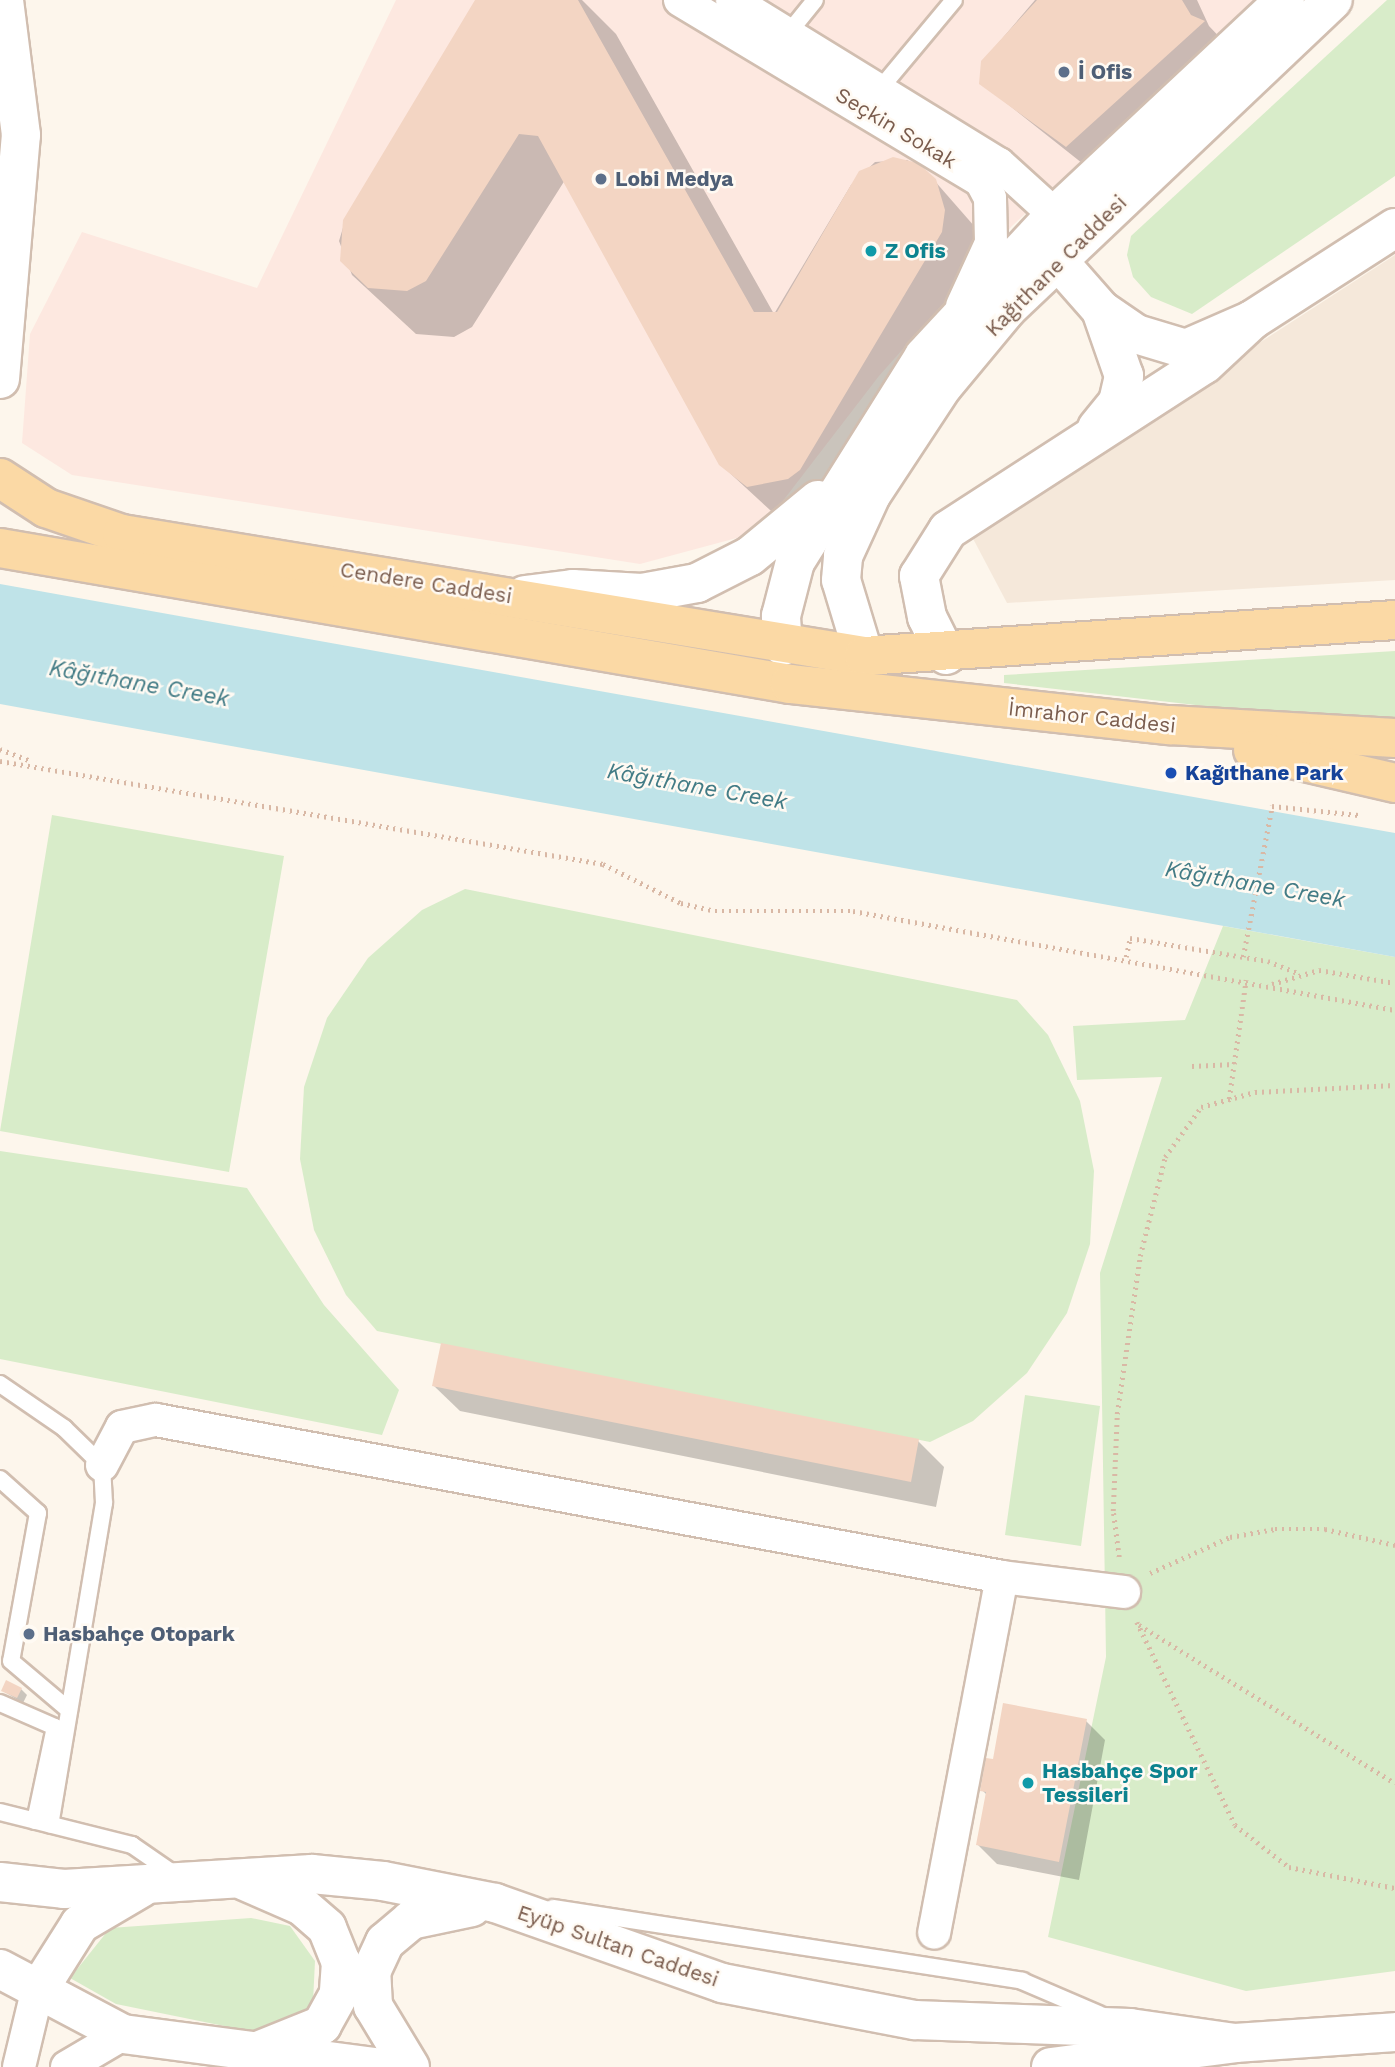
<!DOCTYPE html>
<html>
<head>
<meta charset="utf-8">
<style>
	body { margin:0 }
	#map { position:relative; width:1395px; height:2067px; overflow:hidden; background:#fdf6ec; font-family:"Work Sans",sans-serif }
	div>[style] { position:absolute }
	.residential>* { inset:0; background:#f5e8da }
	.commercial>* { inset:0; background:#fde8e0 }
	.green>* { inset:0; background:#d8ecc9 }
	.water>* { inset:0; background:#bfe3e8 }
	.shadow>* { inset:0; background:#0003 }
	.building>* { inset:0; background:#f3d5c3 }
	.path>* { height:4.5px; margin-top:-2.25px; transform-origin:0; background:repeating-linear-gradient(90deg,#d9b8a5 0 2px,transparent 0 7px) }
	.roads { filter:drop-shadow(2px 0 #d1beb0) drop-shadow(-2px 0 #d1beb0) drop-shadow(0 2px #d1beb0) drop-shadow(0 -2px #d1beb0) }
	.lane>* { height:16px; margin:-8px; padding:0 8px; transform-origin:8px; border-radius:8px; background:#fff }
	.street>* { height:32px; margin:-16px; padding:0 16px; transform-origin:16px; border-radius:16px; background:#fff }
	.secondary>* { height:38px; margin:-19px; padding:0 19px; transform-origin:19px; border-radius:19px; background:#fff }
	.primary>* { height:38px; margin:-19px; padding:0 19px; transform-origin:19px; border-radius:19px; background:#fbd9a5 }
	.dots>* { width:19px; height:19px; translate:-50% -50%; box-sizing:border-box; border:4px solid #fffaf3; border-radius:50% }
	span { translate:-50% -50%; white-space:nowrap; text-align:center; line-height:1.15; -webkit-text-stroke:5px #fffaf3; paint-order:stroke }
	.service-label { font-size:21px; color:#4e5e75; font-weight:700 }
	.left { translate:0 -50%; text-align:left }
	.street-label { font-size:21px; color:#7a5c4d }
	.culture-label { font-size:21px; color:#0d838f; font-weight:700 }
	.transit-label { font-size:21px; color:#164399; font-weight:700 }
	.water-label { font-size:23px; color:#437c86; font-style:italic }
</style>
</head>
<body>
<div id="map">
	<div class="residential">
		<div style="clip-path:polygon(1395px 255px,1395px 580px,1007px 603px,969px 531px)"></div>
	</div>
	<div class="commercial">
		<div style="clip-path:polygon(396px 0,1254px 0,1012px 226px,879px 376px,759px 532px,640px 564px,72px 475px,22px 443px,30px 334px,82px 232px,257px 288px)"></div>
	</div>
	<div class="green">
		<div style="clip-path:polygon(1387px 0,1395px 0,1395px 176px,1192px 314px,1151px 297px,1133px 277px,1127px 255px,1131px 236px)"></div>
		<div style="clip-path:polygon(1395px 651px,1395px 718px,1257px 712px,1004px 683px,1004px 675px)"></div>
		<div style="clip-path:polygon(52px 815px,284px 856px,229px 1172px,0 1131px)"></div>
		<div style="clip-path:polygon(465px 889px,1017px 1000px,1048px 1035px,1080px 1101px,1094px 1171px,1090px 1244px,1067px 1313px,1027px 1373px,973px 1421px,930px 1442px,377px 1331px,346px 1295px,314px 1230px,300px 1159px,304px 1087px,327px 1018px,368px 958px,422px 910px)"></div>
		<div style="clip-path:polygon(1223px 926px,1395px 957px,1395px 1971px,1246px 1991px,1048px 1937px,1106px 1657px,1100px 1273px,1162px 1077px,1077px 1080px,1073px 1026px,1185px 1020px)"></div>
		<div style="clip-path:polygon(0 1151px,247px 1188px,324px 1305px,399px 1390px,382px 1435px,0 1359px)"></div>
		<div style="clip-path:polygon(1025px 1395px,1100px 1406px,1081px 1546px,1005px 1535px)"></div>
		<div style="clip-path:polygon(251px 1918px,290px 1926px,315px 1961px,313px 2002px,300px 2016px,258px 2033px,116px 2004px,70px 1978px,110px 1928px)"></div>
	</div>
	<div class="water">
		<div style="clip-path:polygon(0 584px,1395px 833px,1395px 957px,0 704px)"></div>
	</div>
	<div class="shadow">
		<div style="clip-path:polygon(477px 0,582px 0,616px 34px,774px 314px,851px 185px,875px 162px,907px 160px,926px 171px,989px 243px,795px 533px,720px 464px,565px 180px,472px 327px,454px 337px,416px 334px,352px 275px,339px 241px,345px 221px)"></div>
		<div style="clip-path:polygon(1035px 0,1197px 0,1209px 26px,1229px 47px,1092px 171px,981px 83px,983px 61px)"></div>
		<div style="clip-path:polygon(434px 1386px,918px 1441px,944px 1467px,936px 1507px,460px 1411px)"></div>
		<div style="clip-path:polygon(21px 1689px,27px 1695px,23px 1703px,3px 1691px)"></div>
		<div style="clip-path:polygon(1086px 1721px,1105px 1740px,1079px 1880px,997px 1864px,978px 1845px,988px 1796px,982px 1790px,994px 1761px)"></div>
	</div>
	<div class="building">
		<div style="clip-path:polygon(475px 0,578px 0,754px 312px,777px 312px,859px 171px,893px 157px,918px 163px,936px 179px,945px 210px,942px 232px,800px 470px,788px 479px,747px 487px,719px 465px,538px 136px,519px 134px,426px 281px,407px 291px,368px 288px,340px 261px,343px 220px)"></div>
		<div style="clip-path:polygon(1037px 0,1182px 0,1191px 15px,1205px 21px,1066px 147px,979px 84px,981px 61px)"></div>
		<div style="clip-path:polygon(441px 1343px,919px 1439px,911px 1482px,432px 1386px)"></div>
		<div style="clip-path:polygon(6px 1680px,22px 1688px,17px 1698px,1px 1691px)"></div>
		<div style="clip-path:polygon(1003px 1703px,1087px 1719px,1059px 1862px,976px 1845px,986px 1792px,980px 1791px,983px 1774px,986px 1758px,993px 1759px)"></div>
	</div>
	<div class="path">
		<div style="left:0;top:749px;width:31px;rotate:21deg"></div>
		<div style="left:0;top:761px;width:612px;rotate:9.69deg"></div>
		<div style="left:603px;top:864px;width:87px;rotate:26.6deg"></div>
		<div style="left:681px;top:903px;width:35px;rotate:13deg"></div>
		<div style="left:715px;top:911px;width:138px"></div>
		<div style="left:853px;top:911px;width:551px;rotate:10.35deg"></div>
		<div style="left:1126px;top:957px;width:19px;rotate:-78deg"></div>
		<div style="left:1130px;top:938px;width:140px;rotate:9.5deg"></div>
		<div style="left:1268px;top:961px;width:31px;rotate:22deg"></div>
		<div style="left:1243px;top:957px;width:154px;rotate:-79.1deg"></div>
		<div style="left:1272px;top:806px;width:87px;rotate:5.9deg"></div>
		<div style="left:1272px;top:984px;width:49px;rotate:-16.6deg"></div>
		<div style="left:1319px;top:970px;width:77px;rotate:9.7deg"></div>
		<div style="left:1192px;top:1066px;width:42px;rotate:-2.7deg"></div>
		<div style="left:1234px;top:1064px;width:85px;rotate:-81.9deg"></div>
		<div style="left:1229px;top:1099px;width:35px;rotate:-82deg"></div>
		<div style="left:1119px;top:1557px;width:46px;rotate:-97.4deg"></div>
		<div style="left:1113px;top:1511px;width:97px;rotate:-87.6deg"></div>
		<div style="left:1117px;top:1414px;width:160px;rotate:-81.7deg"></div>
		<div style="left:1140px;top:1256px;width:102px;rotate:-75.8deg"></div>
		<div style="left:1165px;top:1157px;width:62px;rotate:-54.2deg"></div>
		<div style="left:1201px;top:1107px;width:56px;rotate:-15.5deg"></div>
		<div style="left:1255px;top:1092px;width:140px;rotate:-2.9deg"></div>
		<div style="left:1150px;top:1573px;width:88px;rotate:-24.2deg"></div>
		<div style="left:1230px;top:1537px;width:46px;rotate:-10.1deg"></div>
		<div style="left:1275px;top:1529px;width:50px"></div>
		<div style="left:1325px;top:1529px;width:72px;rotate:12.9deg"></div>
		<div style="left:1137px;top:1622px;width:225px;rotate:64.2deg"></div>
		<div style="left:1235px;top:1825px;width:68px;rotate:37.9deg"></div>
		<div style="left:1289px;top:1867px;width:108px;rotate:11.2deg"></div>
		<div style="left:1139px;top:1625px;width:301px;rotate:31.7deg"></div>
	</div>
	<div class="roads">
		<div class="lane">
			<div style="left:786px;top:36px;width:46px;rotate:-51.1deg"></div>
			<div style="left:879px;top:90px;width:117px;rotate:-50.2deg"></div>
			<div style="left:0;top:1384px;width:78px;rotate:34.5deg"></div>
			<div style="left:64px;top:1428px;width:53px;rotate:44.2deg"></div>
			<div style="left:102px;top:1465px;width:38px;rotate:87deg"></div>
			<div style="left:104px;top:1503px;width:326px;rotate:99.5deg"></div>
			<div style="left:0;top:1479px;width:51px;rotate:41.8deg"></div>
			<div style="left:38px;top:1513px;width:150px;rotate:100.3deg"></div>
			<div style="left:11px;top:1661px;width:76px;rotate:40.2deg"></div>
			<div style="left:0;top:1703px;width:60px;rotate:23.6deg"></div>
			<div style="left:55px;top:1727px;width:96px;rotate:102deg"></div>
			<div style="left:0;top:1812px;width:136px;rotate:14deg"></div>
			<div style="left:132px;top:1845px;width:55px;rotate:34.6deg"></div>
			<div style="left:553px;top:1908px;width:475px;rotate:8.8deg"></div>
			<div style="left:1022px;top:1981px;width:84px;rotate:23.2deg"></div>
		</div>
		<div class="street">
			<div style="left:680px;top:0;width:351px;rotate:31deg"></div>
			<div style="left:981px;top:181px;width:19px;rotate:62deg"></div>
			<div style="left:990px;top:198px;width:45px;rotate:88.7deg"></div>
			<div style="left:991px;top:243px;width:69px;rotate:114.7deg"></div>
			<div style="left:732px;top:0;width:313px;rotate:31.6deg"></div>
			<div style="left:999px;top:164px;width:76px;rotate:42.3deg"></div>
			<div style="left:102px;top:1465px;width:43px;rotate:-62.2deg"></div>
			<div style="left:122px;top:1427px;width:35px;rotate:-12deg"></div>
			<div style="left:156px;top:1420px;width:860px;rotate:10.51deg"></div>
			<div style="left:1002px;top:1577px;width:362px;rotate:100.8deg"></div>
			<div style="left:1002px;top:1577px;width:123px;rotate:7deg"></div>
			<div style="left:19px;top:2067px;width:77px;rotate:-76.5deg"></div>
			<div style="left:67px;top:2067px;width:65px;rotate:-30.5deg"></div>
		</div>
		<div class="secondary">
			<div style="left:1059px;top:234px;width:27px;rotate:92deg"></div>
			<div style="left:1058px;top:261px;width:65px;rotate:48.7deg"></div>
			<div style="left:1101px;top:310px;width:42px;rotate:34.4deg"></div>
			<div style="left:1136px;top:334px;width:52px;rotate:16.7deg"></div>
			<div style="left:1186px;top:349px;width:72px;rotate:-23.7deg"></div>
			<div style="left:1252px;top:320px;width:170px;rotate:-32.8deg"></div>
			<div style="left:0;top:379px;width:245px;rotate:-85.1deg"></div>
			<div style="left:21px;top:135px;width:136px;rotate:-97.2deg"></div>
			<div style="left:1097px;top:428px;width:33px;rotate:-51deg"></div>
			<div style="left:1118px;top:402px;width:27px;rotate:-77deg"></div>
			<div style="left:1124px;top:376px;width:70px;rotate:-109.2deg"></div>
			<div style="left:525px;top:595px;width:48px;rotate:-7.1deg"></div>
			<div style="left:573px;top:589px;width:69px;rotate:3.3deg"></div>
			<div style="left:642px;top:593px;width:56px;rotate:-10.3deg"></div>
			<div style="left:697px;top:583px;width:59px;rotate:-27deg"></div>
			<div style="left:750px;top:556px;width:88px;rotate:-39.5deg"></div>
			<div style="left:783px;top:646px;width:30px;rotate:-94deg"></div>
			<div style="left:781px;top:616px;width:56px;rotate:-75.5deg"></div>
			<div style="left:795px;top:562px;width:243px;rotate:-57.9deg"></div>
			<div style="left:924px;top:356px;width:192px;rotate:-47.1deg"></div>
			<div style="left:1055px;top:215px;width:315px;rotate:-43.1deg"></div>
			<div style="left:946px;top:655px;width:42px;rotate:-116.6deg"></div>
			<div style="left:927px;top:617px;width:42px;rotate:-101deg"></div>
			<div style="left:919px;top:576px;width:54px;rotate:-57.8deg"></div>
			<div style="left:948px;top:530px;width:306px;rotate:-32.9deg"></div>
			<div style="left:1205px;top:364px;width:64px;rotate:-43.1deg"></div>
			<div style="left:864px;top:656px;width:79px;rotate:-106.8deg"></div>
			<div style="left:841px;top:580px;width:24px;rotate:-85deg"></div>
			<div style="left:843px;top:556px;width:67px;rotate:-65.3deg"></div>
			<div style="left:871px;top:495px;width:131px;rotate:-56.6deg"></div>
			<div style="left:943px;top:386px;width:100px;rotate:-50.3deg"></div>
			<div style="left:1007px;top:309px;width:449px;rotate:-43.5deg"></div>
			<div style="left:245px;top:1881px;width:62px;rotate:23.7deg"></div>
			<div style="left:302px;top:1906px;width:33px;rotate:41deg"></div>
			<div style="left:327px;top:1928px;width:37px;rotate:68deg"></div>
			<div style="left:341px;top:1962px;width:32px;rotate:94deg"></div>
			<div style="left:339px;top:1994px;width:35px;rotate:119deg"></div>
			<div style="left:322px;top:2025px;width:69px;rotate:157.9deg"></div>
			<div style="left:0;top:1882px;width:64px;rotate:6.2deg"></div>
			<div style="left:64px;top:1889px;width:248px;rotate:-3.5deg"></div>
			<div style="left:312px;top:1874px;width:71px;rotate:5.6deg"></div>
			<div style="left:383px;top:1881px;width:114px;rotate:11.1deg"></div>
			<div style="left:495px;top:1903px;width:241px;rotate:19.4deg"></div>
			<div style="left:722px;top:1983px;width:197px;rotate:10.9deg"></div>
			<div style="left:915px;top:2020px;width:215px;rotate:2.1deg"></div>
			<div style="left:1130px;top:2028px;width:106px;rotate:8.1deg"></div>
			<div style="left:0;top:1969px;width:139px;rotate:27.9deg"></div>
			<div style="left:123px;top:2034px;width:254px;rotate:7.5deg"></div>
			<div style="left:37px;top:1992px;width:80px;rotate:-57.7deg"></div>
			<div style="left:80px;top:1924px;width:71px;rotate:-30.5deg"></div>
			<div style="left:410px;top:2067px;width:71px;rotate:-121.2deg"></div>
			<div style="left:373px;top:2006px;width:34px;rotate:-93deg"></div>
			<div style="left:371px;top:1972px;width:33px;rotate:-65deg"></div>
			<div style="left:385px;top:1942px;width:34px;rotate:-40deg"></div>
			<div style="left:411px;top:1920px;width:62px;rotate:-12deg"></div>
			<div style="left:1051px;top:2067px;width:186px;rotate:-7.4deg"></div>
			<div style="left:1235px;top:2043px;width:160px;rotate:-3.9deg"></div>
		</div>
		<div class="primary">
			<div style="left:0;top:478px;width:55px;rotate:33.1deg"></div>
			<div style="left:46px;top:508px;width:80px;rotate:18.9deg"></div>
			<div style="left:122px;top:534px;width:752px;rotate:9.34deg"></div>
			<div style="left:864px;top:656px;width:532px;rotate:-3.88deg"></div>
			<div style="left:0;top:548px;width:802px;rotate:9.77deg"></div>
			<div style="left:790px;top:684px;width:382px;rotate:6.2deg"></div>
			<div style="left:1170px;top:725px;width:225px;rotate:3.3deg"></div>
			<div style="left:1253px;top:750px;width:146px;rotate:13.1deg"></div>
		</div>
	</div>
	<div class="dots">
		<div style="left:1064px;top:72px;background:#5c6f8a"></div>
		<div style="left:601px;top:179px;background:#5c6f8a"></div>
		<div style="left:871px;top:251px;background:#0f9aa8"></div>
		<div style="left:1171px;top:773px;background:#1a4fb4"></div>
		<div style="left:29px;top:1634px;background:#5c6f8a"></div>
		<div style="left:1028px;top:1783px;background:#0f9aa8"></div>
	</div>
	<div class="service-label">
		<span class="left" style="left:1078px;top:72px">İ Ofis</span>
		<span class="left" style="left:615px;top:179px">Lobi Medya</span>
		<span class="left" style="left:43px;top:1634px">Hasbahçe Otopark</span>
	</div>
	<div class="street-label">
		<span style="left:896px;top:128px;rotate:31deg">Seçkin Sokak</span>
		<span style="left:1056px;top:266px;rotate:-45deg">Kağıthane Caddesi</span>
		<span style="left:426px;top:583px;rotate:9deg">Cendere Caddesi</span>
		<span style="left:1092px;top:717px;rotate:6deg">İmrahor Caddesi</span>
		<span style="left:618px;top:1946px;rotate:19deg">Eyüp Sultan Caddesi</span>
	</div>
	<div class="culture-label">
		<span class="left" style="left:885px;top:251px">Z Ofis</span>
		<span class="left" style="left:1042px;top:1783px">Hasbahçe Spor<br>Tessileri</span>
	</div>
	<div class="transit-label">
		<span class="left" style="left:1185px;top:773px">Kağıthane Park</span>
	</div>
	<div class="water-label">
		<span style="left:139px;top:684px;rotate:10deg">Kâğıthane Creek</span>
		<span style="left:697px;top:787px;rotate:10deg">Kâğıthane Creek</span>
		<span style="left:1255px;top:885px;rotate:10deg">Kâğıthane Creek</span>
	</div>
</div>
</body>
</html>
